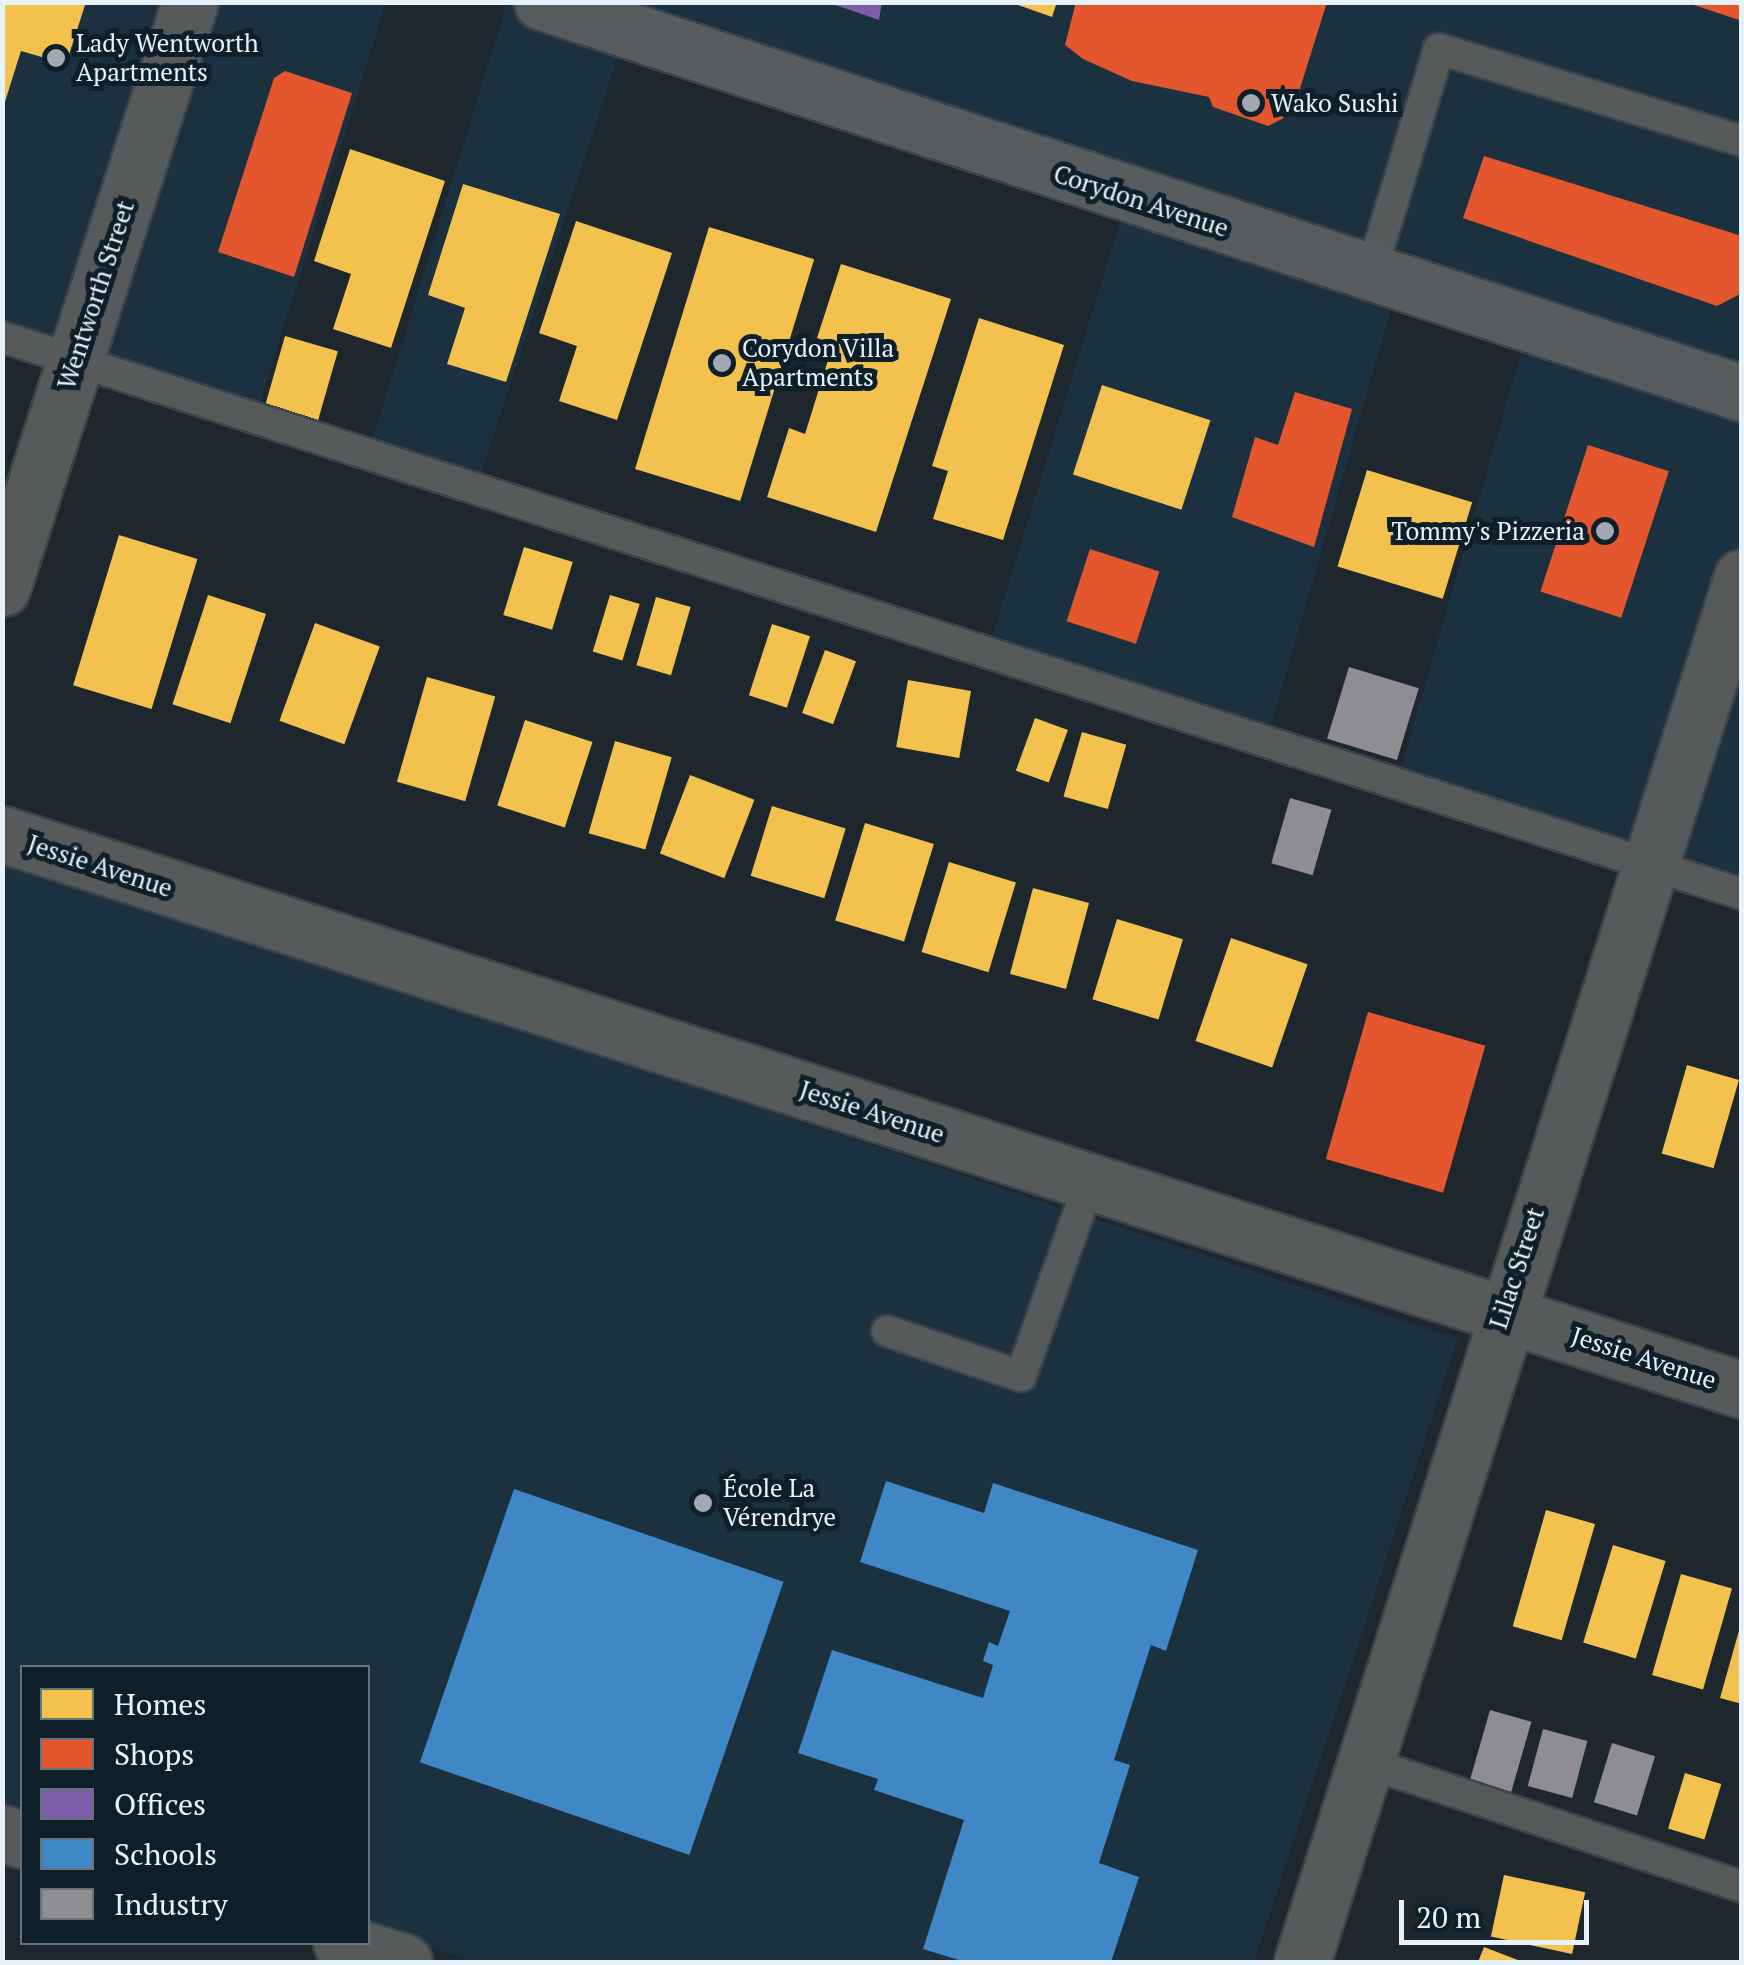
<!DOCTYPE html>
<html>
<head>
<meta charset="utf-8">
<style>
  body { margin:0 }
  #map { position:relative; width:1744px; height:1965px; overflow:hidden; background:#1f272e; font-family:"PT Serif",serif }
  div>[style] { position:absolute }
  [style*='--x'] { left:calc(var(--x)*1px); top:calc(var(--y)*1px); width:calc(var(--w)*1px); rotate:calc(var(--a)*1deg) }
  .built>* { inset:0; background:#1c313f }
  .homes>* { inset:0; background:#f2c14e; transform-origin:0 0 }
  .shops>* { inset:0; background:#e4572e; transform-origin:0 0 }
  .offices>* { inset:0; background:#7b5ea7 }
  .schools>* { inset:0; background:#3f88c5; transform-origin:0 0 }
  .industry>* { inset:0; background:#8d8d92; transform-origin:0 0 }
  .roads { filter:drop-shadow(2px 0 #3d4349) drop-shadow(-2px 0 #3d4349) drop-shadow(0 2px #3d4349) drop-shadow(0 -2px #3d4349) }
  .service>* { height:30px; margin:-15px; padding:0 15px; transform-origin:15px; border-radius:15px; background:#565a5b }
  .minor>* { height:55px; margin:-27.5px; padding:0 27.5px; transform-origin:27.5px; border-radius:27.5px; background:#565a5b }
  .tertiary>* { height:55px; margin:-27.5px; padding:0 27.5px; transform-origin:27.5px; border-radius:27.5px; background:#565a5b }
  .secondary>* { height:55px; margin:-27.5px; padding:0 27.5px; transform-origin:27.5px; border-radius:27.5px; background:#575c5e }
  .dots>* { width:28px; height:28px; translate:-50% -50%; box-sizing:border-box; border:5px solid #0f1f2a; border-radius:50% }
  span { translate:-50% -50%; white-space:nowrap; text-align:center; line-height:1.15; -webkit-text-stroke:10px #0f1f2a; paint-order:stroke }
  .poi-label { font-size:25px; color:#e7f1f9 }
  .left { translate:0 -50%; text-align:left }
  .right { translate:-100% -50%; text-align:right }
  .street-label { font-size:25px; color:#e7f1f9 }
  .frame { position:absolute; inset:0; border:5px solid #e7f1f9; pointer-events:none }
  .legend { position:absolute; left:20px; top:1665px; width:350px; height:280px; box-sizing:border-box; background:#0f1f2a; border:2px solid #65737d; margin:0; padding:12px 18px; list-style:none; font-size:30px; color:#e7f1f9 }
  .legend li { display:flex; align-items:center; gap:20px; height:50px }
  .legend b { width:50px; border:2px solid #65737d }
  .scale { position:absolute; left:1399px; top:1900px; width:190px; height:45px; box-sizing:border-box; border:5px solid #e7f1f9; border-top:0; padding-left:12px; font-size:30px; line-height:35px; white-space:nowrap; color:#e7f1f9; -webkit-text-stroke:8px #0f1f2a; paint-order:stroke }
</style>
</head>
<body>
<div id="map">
  <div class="built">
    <i style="clip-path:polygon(2px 3px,386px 3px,255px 418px,3px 337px)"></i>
    <i style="clip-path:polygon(507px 3px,1741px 3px,1741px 894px,1396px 785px,1529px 326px,1398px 285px,1266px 743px,987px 654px,1128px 196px,626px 31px,476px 489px,368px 454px)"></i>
    <i style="clip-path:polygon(3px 858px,1458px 1339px,1254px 1962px,475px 1962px,368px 1927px,368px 1668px,22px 1668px,22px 1813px,3px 1807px)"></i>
  </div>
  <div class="homes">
    <i style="clip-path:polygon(2px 2px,86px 2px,66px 64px,21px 51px,3px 108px)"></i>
    <i style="clip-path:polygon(1010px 2px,1057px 2px,1052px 17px)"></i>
    <i style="clip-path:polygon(350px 149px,445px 181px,391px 348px,333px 329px,351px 274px,314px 261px)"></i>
    <i style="clip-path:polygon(463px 184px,560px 214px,506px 382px,447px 364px,465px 308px,428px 295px)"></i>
    <i style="clip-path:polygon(576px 221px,672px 253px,617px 420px,559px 401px,577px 346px,539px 333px)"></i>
    <i style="left:709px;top:227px;width:110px;height:253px;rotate:17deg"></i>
    <i style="clip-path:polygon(841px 264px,951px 299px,876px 532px,767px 497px,789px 428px,805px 434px,833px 344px,817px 338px)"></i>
    <i style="clip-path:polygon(979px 318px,1064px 345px,1003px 540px,933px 519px,948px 471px,932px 466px)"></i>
    <i style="left:285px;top:336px;width:55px;height:74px;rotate:16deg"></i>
    <i style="left:1102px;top:385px;width:114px;height:94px;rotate:18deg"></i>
    <i style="left:1367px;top:470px;width:110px;height:101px;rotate:17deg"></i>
    <i style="left:119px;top:535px;width:82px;height:157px;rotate:17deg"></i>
    <i style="left:524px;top:547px;width:51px;height:71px;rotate:17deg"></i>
    <i style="left:208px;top:595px;width:61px;height:115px;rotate:18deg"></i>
    <i style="left:610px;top:595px;width:31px;height:59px;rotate:17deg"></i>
    <i style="left:656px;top:597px;width:36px;height:71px;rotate:16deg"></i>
    <i style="left:315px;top:623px;width:69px;height:104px;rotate:20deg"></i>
    <i style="left:772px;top:624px;width:40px;height:75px;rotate:18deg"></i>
    <i style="left:825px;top:650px;width:33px;height:67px;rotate:20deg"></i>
    <i style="left:427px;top:677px;width:71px;height:109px;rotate:16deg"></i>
    <i style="left:908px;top:680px;width:64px;height:68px;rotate:10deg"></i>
    <i style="left:1035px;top:718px;width:35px;height:56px;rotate:20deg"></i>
    <i style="left:525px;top:720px;width:71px;height:90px;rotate:18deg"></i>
    <i style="left:1082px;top:732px;width:46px;height:67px;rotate:16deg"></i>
    <i style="left:615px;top:741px;width:59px;height:96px;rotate:16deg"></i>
    <i style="left:690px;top:775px;width:69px;height:84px;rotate:21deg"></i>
    <i style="left:772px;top:806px;width:77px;height:73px;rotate:17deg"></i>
    <i style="left:865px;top:823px;width:72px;height:102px;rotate:17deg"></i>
    <i style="left:949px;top:862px;width:70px;height:94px;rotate:17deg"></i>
    <i style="left:1033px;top:888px;width:58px;height:89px;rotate:15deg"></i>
    <i style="left:1117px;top:919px;width:69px;height:84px;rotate:17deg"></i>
    <i style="left:1231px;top:938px;width:81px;height:109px;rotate:19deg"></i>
    <i style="left:1687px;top:1065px;width:54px;height:92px;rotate:16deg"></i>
    <i style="left:1546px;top:1510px;width:51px;height:121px;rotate:16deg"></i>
    <i style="left:1613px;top:1545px;width:55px;height:102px;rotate:17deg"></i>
    <i style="left:1681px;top:1574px;width:53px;height:105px;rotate:16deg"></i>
    <i style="clip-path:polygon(1740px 1627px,1742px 1627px,1742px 1704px,1720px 1698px)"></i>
    <i style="left:1685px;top:1773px;width:38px;height:58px;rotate:17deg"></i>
    <i style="left:1504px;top:1875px;width:83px;height:63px;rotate:12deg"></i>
    <i style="clip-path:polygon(1484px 1947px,1523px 1962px,1478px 1962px)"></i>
  </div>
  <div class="shops">
    <i style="clip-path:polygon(1076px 2px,1327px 2px,1292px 114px,1268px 126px,1213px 107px,1209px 97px,1132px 81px,1083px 59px,1065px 45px)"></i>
    <i style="clip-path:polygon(1688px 2px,1742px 2px,1742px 21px,1688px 3px)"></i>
    <i style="clip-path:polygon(285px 71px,352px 93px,294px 277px,218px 252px,274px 78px)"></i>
    <i style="clip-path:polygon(1484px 156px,1742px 236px,1742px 293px,1717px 306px,1463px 218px)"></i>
    <i style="clip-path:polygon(1295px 392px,1352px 409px,1314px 547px,1232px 517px,1255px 437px,1278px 445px)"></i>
    <i style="left:1588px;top:445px;width:85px;height:154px;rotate:18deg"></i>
    <i style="left:1090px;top:549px;width:73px;height:76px;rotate:18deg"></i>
    <i style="left:1368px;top:1012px;width:122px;height:153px;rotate:16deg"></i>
  </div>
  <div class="offices">
    <i style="clip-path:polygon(827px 2px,882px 2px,879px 20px)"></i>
  </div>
  <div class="schools">
    <i style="clip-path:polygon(886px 1481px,984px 1513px,993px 1483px,1198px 1550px,1166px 1651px,1151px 1645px,1114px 1760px,1130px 1765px,1099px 1863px,1139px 1877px,1111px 1962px,965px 1962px,923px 1949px,964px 1820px,874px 1790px,878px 1779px,798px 1753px,832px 1650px,983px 1698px,993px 1665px,983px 1661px,989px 1642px,998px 1646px,1010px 1611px,860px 1562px)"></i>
    <i style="left:514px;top:1489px;width:285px;height:289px;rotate:19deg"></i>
  </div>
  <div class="industry">
    <i style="left:1349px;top:667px;width:73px;height:75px;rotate:17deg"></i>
    <i style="left:1290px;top:798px;width:43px;height:68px;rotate:16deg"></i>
    <i style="left:1490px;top:1710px;width:43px;height:73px;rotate:16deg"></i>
    <i style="left:1543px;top:1729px;width:46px;height:59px;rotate:15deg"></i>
    <i style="left:1612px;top:1743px;width:45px;height:62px;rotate:17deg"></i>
  </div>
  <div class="roads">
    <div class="service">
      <i style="--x:1370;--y:276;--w:237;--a:-73.1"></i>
      <i style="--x:1439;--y:49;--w:317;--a:16.9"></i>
      <i style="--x:2;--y:337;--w:1827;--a:17.75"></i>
      <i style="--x:887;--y:1331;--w:141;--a:18.6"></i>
      <i style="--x:1021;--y:1376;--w:207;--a:-70.5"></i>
      <i style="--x:1365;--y:1762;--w:397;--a:18.3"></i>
    </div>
    <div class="minor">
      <i style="--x:2;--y:588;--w:615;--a:-72.21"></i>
      <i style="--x:2;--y:834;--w:1827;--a:17.72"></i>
      <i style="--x:2;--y:1833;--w:21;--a:19"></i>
      <i style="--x:341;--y:1942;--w:66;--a:17.6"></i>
    </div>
    <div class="tertiary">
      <i style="--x:1302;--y:1962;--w:1453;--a:-72.38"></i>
    </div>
    <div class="secondary">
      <i style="--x:542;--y:2;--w:1262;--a:18.05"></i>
    </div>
  </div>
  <div class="dots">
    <i style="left:56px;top:58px;background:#a1aab2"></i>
    <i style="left:1251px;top:103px;background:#a1aab2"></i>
    <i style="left:722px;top:363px;background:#a1aab2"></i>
    <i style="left:1605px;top:531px;background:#a1aab2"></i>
    <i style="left:703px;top:1503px;background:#a1aab2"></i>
  </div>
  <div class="poi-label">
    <span class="left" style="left:76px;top:58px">Lady Wentworth<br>Apartments</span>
    <span class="left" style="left:1271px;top:103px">Wako Sushi</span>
    <span class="left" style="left:742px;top:363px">Corydon Villa<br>Apartments</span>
    <span class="right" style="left:1585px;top:531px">Tommy's Pizzeria</span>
    <span class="left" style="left:723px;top:1503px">École La<br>Vérendrye</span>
  </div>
  <div class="street-label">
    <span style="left:1141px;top:201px;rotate:18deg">Corydon Avenue</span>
    <span style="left:96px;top:295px;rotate:-72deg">Wentworth Street</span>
    <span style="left:100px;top:866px;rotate:18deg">Jessie Avenue</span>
    <span style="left:872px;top:1112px;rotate:18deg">Jessie Avenue</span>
    <span style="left:1517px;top:1268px;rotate:-72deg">Lilac Street</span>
    <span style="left:1644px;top:1358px;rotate:18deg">Jessie Avenue</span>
  </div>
  <div class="frame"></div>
  <ul class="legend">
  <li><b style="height:28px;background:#f2c14e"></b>Homes</li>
  <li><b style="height:28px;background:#e4572e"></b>Shops</li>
  <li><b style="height:28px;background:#7b5ea7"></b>Offices</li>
  <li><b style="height:28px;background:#3f88c5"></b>Schools</li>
  <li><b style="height:28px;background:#8d8d92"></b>Industry</li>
  </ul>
  <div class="scale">20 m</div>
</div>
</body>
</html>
